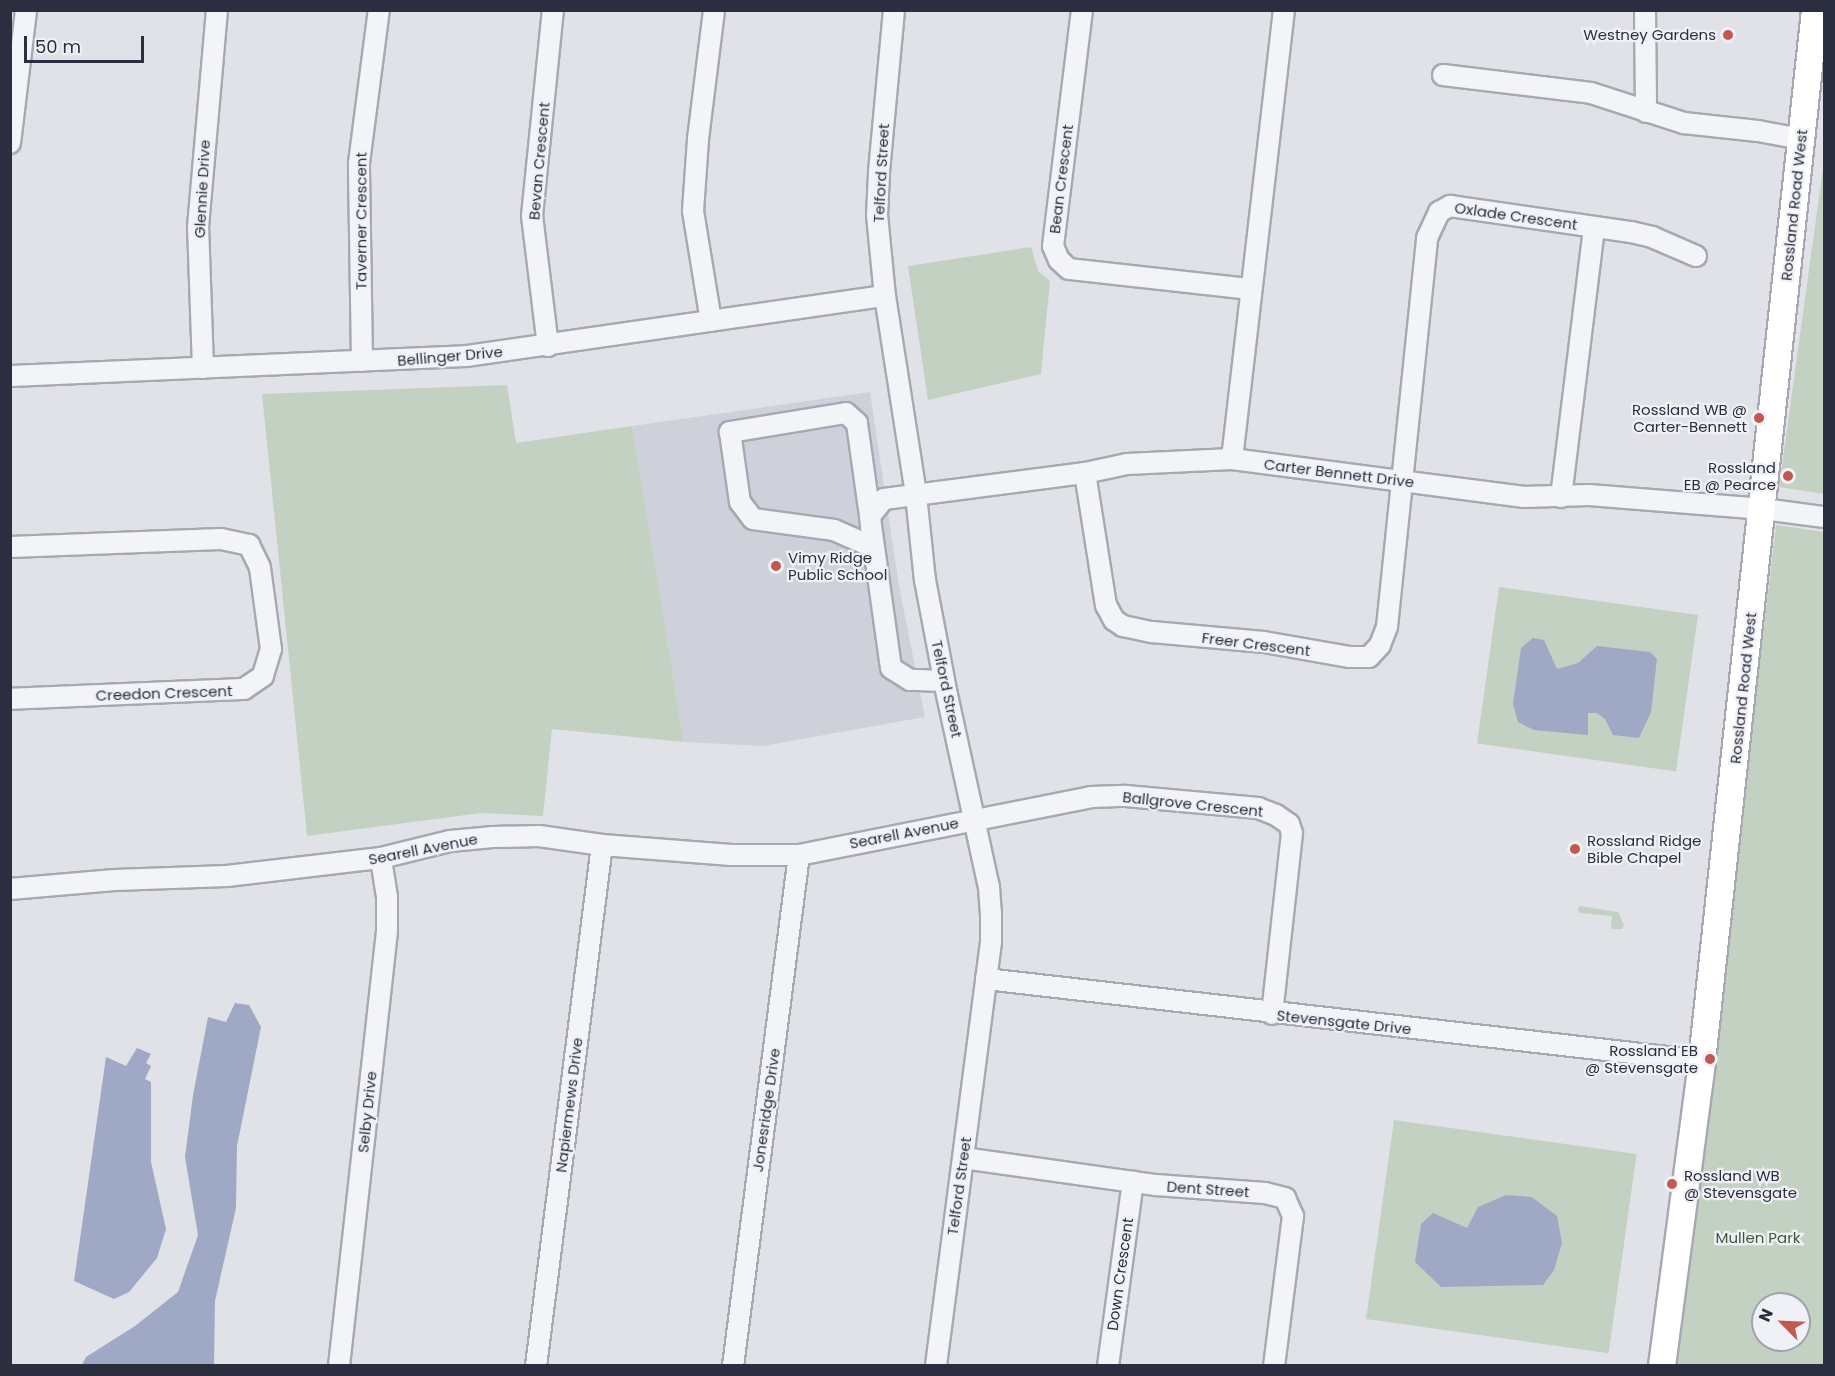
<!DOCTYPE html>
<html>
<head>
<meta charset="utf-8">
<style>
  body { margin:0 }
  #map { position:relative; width:1835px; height:1376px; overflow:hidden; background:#e1e2e8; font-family:Poppins,sans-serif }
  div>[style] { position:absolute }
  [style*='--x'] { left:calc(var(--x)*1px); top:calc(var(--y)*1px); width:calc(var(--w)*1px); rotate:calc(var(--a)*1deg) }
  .built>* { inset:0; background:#cfd1da }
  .green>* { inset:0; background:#c3d1c3; transform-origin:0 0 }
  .water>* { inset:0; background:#9fa9c5 }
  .roads { filter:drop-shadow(2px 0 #a7a8b2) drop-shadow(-2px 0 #a7a8b2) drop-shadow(0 2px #a7a8b2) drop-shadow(0 -2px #a7a8b2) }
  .minor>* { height:20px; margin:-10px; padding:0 10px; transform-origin:10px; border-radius:10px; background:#f3f4f7 }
  .major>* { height:26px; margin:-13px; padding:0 13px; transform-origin:13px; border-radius:13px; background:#fff }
  .dots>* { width:16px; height:16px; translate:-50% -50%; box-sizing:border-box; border:3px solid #f0f1f6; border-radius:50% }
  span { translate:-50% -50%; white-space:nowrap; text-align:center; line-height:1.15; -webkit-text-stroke:4.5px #f0f1f6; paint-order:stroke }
  .poi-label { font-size:15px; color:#2b2e3e }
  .right { translate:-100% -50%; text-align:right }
  .left { translate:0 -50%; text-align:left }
  .street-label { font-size:15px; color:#2b2e3e }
  .park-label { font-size:15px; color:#39593a }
  .frame { position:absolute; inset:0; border:12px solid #2b2e3e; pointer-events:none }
  .north { position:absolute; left:1751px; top:1292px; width:60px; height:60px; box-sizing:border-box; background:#f0f1f6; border:2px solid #a1a3ac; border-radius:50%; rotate:294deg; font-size:16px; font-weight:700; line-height:24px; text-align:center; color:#2b2e3e }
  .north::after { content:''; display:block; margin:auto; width:21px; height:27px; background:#c25951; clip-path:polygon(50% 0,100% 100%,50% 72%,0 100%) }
  .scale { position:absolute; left:24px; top:36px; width:120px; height:27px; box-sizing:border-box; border:3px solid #2b2e3e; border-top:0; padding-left:8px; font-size:18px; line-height:21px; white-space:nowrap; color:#2b2e3e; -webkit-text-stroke:4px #f0f1f6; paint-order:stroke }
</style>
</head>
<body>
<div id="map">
  <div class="built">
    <i style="clip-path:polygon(870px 392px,899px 586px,925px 717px,763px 746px,684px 742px,632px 426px)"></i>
  </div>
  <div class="green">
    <i style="clip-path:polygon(1824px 161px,1824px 494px,1779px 487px)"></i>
    <i style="clip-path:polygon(1031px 247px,1038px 271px,1050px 281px,1041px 374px,928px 400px,908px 266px)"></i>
    <i style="clip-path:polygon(507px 385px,516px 443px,632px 426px,684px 742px,552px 729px,543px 816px,481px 813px,307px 836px,262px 394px)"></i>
    <i style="clip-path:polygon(evenodd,1776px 525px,1824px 532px,1824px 1365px,1677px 1366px,1776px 525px,1763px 1304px,1799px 1304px,1799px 1340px,1763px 1340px,1763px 1304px)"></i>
    <i style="left:1499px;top:587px;width:201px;height:158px;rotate:8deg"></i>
    <i style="clip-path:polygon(1580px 906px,1618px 912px,1624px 925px,1622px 929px,1611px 929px,1612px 916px,1580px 913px,1577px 909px)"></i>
    <i style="left:1394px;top:1120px;width:245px;height:201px;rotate:8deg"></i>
  </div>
  <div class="water">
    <i style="clip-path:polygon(1533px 638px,1544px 640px,1557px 669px,1578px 663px,1597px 646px,1650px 652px,1657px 659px,1651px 712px,1639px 738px,1613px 735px,1605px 719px,1597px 713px,1588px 713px,1588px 735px,1534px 730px,1518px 722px,1513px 704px,1521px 648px)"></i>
    <i style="clip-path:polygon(235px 1003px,249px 1005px,261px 1027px,237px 1146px,236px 1208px,215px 1301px,214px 1365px,82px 1365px,86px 1357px,135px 1326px,178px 1292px,198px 1235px,185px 1157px,193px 1095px,208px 1017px,226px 1022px)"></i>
    <i style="clip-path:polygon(137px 1048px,151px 1054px,146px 1063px,151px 1066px,145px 1079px,151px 1082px,151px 1162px,166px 1229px,157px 1258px,129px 1292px,114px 1299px,74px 1281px,106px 1057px,126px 1066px)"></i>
    <i style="clip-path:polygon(1506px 1195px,1532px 1197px,1557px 1216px,1562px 1243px,1554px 1270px,1543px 1285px,1441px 1287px,1415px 1262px,1421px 1224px,1433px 1213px,1467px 1228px,1478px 1207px)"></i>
  </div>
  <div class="roads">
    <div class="minor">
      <i style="--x:894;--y:10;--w:164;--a:95.3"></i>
      <i style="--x:879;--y:173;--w:42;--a:92.7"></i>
      <i style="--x:877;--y:215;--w:81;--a:84.4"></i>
      <i style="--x:885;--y:296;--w:201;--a:81.1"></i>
      <i style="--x:916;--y:495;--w:85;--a:84"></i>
      <i style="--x:925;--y:580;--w:117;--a:79.2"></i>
      <i style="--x:947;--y:695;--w:197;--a:77.7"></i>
      <i style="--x:989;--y:887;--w:26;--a:86"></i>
      <i style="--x:991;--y:913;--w:29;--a:90"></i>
      <i style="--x:991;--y:942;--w:428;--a:97.4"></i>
      <i style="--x:1082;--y:10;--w:238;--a:97"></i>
      <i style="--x:1053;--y:246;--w:15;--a:67"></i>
      <i style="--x:1059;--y:260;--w:13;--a:42"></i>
      <i style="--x:1069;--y:269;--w:182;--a:6.3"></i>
      <i style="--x:1645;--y:10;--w:102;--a:89.4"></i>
      <i style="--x:1443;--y:75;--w:149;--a:6.9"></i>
      <i style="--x:1591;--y:93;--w:98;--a:17.9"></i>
      <i style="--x:1684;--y:123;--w:74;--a:6.2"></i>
      <i style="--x:1758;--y:131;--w:44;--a:10.5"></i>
      <i style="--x:10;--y:143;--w:134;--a:-83.1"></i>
      <i style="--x:711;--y:321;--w:111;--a:-99.3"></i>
      <i style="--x:693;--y:211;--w:72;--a:-86"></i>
      <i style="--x:698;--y:139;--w:130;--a:-82.9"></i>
      <i style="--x:548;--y:346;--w:131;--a:-97"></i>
      <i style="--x:532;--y:216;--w:207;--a:-84.2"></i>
      <i style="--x:362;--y:361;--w:198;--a:-90.9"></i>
      <i style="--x:359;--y:163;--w:154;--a:-82.6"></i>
      <i style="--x:203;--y:368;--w:141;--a:-92"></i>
      <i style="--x:198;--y:227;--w:218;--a:-85"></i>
      <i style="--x:10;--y:376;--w:457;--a:-2.5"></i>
      <i style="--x:467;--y:356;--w:422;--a:-8.2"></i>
      <i style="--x:1232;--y:459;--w:452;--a:-83.4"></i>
      <i style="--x:1085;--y:473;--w:134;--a:81"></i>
      <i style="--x:1106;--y:605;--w:17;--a:62"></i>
      <i style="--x:1114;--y:620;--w:11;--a:34"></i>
      <i style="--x:1123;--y:626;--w:30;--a:12"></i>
      <i style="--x:1152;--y:632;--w:112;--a:5.1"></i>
      <i style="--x:1264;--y:642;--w:86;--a:10"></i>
      <i style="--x:1349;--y:657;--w:20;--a:0"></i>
      <i style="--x:1369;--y:657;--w:16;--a:-47"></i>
      <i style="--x:1380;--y:645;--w:19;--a:-69"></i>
      <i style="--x:1387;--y:627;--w:391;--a:-84.1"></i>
      <i style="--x:1427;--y:238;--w:29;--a:-65"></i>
      <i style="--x:1439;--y:212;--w:13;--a:-29"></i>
      <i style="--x:1450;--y:206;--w:183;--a:8.2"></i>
      <i style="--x:1631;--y:232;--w:22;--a:13"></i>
      <i style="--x:1652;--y:237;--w:48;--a:23.4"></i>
      <i style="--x:1561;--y:497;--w:272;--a:-83"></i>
      <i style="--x:870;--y:516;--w:94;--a:-98"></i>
      <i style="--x:857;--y:423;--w:15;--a:-138"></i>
      <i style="--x:846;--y:413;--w:118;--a:170.7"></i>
      <i style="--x:730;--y:432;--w:71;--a:81.9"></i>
      <i style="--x:740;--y:502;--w:21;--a:53"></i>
      <i style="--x:753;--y:519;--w:82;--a:7.7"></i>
      <i style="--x:834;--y:530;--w:43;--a:23.6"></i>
      <i style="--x:10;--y:547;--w:211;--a:-2.2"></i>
      <i style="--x:221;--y:539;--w:29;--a:12"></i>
      <i style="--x:249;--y:545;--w:25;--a:64"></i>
      <i style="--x:260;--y:568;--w:82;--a:82.3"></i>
      <i style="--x:271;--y:649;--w:28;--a:107"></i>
      <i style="--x:263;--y:676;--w:23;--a:146"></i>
      <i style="--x:244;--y:689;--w:234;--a:177.6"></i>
      <i style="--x:944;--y:681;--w:34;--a:-178"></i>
      <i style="--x:910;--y:680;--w:22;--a:-148"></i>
      <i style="--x:891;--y:668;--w:143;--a:-98"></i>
      <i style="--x:871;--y:526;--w:10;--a:-96"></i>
      <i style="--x:870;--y:516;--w:22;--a:-51"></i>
      <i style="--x:884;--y:499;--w:203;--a:-7.4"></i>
      <i style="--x:1085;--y:473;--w:43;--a:-12.1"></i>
      <i style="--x:1127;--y:464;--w:105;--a:-2.7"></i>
      <i style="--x:1232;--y:459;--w:293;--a:7.4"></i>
      <i style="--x:1523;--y:497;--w:66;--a:-1.7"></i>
      <i style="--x:1589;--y:495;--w:175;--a:4.6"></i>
      <i style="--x:1763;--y:509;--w:62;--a:7.5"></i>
      <i style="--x:10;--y:889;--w:105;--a:-4.9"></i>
      <i style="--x:115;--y:880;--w:112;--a:-2"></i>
      <i style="--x:227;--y:876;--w:155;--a:-6.7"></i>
      <i style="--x:381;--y:858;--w:71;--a:-13.8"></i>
      <i style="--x:450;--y:841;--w:43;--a:-5.3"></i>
      <i style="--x:493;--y:837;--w:46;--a:-1.2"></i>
      <i style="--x:539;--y:836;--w:64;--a:8.1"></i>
      <i style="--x:602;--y:845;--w:130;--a:4.4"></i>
      <i style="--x:732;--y:855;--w:67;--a:0"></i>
      <i style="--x:799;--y:855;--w:298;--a:-11.2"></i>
      <i style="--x:1091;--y:797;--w:35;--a:-2"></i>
      <i style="--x:1126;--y:796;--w:133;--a:5.2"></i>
      <i style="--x:1258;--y:808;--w:19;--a:21"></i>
      <i style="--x:1276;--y:815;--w:16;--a:35"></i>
      <i style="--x:1289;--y:824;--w:9;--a:72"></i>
      <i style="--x:1292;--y:833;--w:182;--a:96.3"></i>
      <i style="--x:986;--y:979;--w:721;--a:6.53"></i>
      <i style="--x:963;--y:1158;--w:195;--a:8"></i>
      <i style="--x:1156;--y:1185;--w:109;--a:4.2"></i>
      <i style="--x:1265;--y:1193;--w:21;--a:14"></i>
      <i style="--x:1285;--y:1198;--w:20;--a:66"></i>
      <i style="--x:1293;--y:1216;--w:151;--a:97.2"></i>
      <i style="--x:339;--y:1366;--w:438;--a:-83.7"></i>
      <i style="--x:387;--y:931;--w:34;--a:-90"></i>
      <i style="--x:387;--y:897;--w:39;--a:-99"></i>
      <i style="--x:536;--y:1366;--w:525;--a:-82.78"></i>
      <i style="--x:733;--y:1366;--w:515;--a:-82.64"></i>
      <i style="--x:1108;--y:1366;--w:186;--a:-82.3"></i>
    </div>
    <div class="major">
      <i style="--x:1662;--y:1366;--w:308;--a:-82.5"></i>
      <i style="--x:1702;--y:1061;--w:1057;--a:-83.86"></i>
    </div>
  </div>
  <div class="dots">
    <i style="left:1728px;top:35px;background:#c25951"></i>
    <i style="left:1759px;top:418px;background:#c25951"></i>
    <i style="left:1788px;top:476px;background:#c25951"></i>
    <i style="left:776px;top:566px;background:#c25951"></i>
    <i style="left:1575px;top:849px;background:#c25951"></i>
    <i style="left:1710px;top:1059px;background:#c25951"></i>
    <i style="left:1672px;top:1184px;background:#c25951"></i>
  </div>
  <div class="poi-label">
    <span class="right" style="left:1716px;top:35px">Westney Gardens</span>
    <span class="right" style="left:1747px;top:418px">Rossland WB @<br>Carter-Bennett</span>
    <span class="right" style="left:1776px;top:476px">Rossland<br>EB @ Pearce</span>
    <span class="left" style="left:788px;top:566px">Vimy Ridge<br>Public School</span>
    <span class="left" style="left:1587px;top:849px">Rossland Ridge<br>Bible Chapel</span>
    <span class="right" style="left:1698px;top:1059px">Rossland EB<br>@ Stevensgate</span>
    <span class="left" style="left:1684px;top:1184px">Rossland WB<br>@ Stevensgate</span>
  </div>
  <div class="street-label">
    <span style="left:539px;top:161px;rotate:-85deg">Bevan Crescent</span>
    <span style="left:881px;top:173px;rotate:-87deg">Telford Street</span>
    <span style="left:1061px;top:179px;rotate:-83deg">Bean Crescent</span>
    <span style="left:202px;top:189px;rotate:-87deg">Glennie Drive</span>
    <span style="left:1794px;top:205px;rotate:-84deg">Rossland Road West</span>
    <span style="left:1516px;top:216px;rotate:8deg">Oxlade Crescent</span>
    <span style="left:361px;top:221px;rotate:-90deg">Taverner Crescent</span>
    <span style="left:450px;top:356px;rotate:-5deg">Bellinger Drive</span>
    <span style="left:1339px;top:473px;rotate:7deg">Carter Bennett Drive</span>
    <span style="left:1256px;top:644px;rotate:7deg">Freer Crescent</span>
    <span style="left:1743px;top:688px;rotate:-84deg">Rossland Road West</span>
    <span style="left:947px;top:689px;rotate:78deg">Telford Street</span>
    <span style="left:164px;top:693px;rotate:-2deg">Creedon Crescent</span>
    <span style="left:1193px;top:804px;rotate:6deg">Ballgrove Crescent</span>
    <span style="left:904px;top:833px;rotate:-11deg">Searell Avenue</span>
    <span style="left:423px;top:849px;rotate:-11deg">Searell Avenue</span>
    <span style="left:1344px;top:1022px;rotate:6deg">Stevensgate Drive</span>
    <span style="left:569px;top:1105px;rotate:-83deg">Napiermews Drive</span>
    <span style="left:766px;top:1110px;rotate:-82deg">Jonesridge Drive</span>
    <span style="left:367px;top:1112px;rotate:-84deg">Selby Drive</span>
    <span style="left:959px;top:1186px;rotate:-82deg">Telford Street</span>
    <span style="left:1208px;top:1189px;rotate:4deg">Dent Street</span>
    <span style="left:1120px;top:1274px;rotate:-82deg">Down Crescent</span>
  </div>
  <div class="park-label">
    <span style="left:1758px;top:1238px">Mullen Park</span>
  </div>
  <div class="frame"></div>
  <div class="north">N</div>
  <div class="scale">50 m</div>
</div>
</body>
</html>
